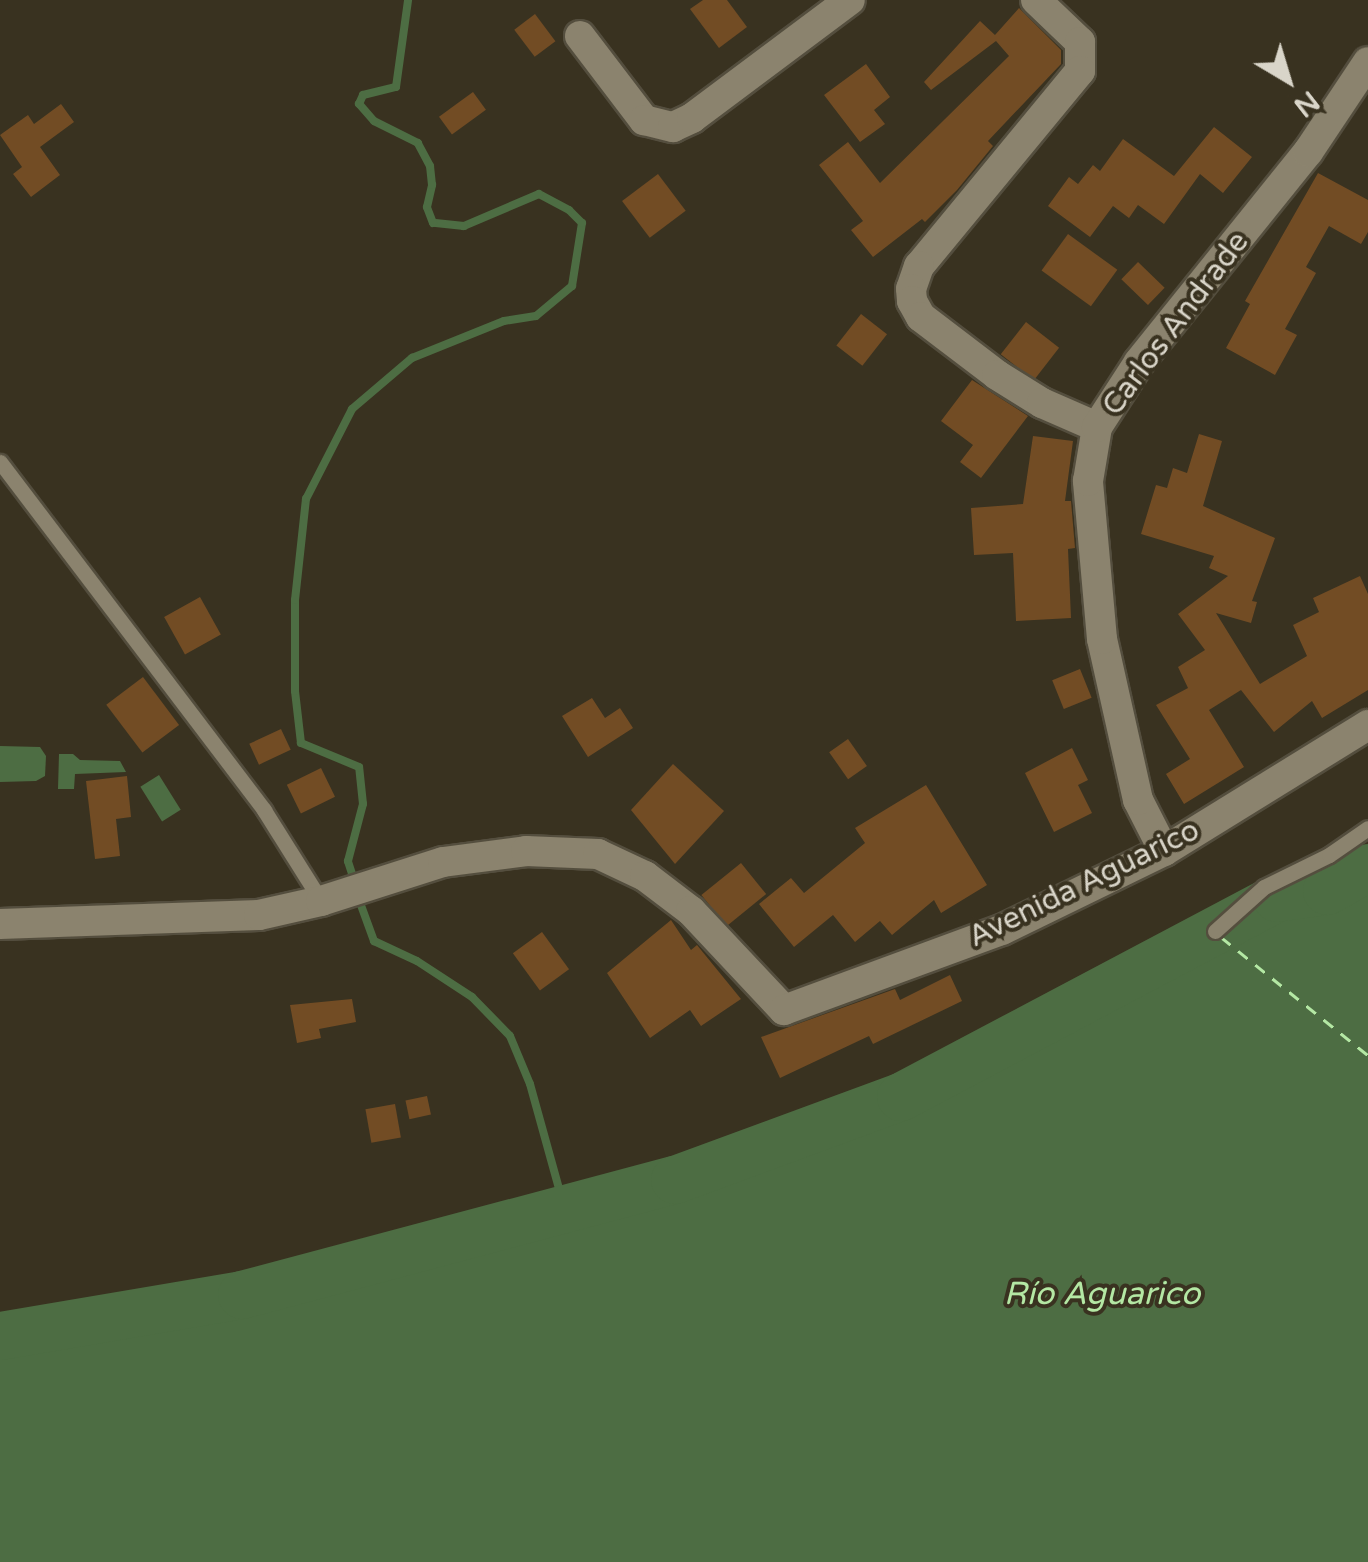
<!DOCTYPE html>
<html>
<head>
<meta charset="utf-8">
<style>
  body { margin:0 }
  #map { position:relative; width:1368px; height:1562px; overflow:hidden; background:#393220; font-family:"Varela Round",sans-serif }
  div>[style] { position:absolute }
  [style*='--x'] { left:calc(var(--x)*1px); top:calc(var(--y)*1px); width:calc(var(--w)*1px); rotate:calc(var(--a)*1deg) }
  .water>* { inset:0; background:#4d6d43; transform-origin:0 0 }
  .stream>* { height:8px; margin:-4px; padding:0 4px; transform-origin:4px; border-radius:4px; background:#4d6d43 }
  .river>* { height:48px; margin:-24px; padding:0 24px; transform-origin:24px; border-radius:24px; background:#4d6d43 }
  .ferry>* { height:2.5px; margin-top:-1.25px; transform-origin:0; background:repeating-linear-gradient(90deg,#b4e8a4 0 12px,transparent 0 22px) }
  .building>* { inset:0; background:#724c24; transform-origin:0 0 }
  .roads { filter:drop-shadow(2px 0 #544e3e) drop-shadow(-2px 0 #544e3e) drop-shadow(0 2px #544e3e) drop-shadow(0 -2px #544e3e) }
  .lane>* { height:15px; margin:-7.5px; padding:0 7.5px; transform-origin:7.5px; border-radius:7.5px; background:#8b836e }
  .street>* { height:30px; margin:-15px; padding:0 15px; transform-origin:15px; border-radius:15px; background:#8b836e }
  span { translate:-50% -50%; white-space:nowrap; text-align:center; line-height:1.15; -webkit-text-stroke:8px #393220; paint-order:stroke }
  .street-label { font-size:30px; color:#d9d5c9 }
  .water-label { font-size:32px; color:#b4e8a4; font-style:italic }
  .north { position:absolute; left:1238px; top:30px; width:100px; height:100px; -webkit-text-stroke:8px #393220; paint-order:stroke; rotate:142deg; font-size:28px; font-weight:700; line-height:40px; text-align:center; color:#d9d5c9 }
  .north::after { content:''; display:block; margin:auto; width:35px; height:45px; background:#d9d5c9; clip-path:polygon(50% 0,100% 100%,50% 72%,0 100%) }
</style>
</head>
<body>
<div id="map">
  <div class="water">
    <i style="clip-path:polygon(0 746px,40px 747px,46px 756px,45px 776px,36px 781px,0 782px)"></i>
    <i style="clip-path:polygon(59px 754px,73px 754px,80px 760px,120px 761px,126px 772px,75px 774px,74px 789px,58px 789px)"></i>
    <i style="left:159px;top:775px;width:41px;height:22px;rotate:58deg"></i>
    <i style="clip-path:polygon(1368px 868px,1368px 1562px,0 1562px,0 1336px,242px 1295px,675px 1180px,901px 1097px,1277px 898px,1327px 891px)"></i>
  </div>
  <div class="stream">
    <i style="--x:355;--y:883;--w:23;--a:-108"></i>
    <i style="--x:348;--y:861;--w:59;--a:-75.3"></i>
    <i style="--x:363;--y:804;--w:37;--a:-96"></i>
    <i style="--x:359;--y:767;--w:63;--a:-157.5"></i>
    <i style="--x:301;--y:743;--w:52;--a:-96.6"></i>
    <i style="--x:295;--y:691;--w:91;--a:-90"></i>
    <i style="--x:295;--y:600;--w:102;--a:-83.8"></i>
    <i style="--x:306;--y:499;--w:101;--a:-62.9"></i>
    <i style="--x:352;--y:409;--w:79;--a:-40.4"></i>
    <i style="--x:412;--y:358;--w:99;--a:-21.9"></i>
    <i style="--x:504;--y:321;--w:32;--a:-9"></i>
    <i style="--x:536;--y:316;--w:47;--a:-39.8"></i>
    <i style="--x:572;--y:286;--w:64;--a:-81"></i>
    <i style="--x:582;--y:223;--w:18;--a:-135"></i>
    <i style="--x:569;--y:210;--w:34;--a:-152"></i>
    <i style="--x:539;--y:194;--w:82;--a:156.9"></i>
    <i style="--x:464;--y:226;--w:31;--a:-174"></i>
    <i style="--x:433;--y:223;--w:17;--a:-111"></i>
    <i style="--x:427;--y:207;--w:23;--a:-77"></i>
    <i style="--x:432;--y:185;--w:19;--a:-96"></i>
    <i style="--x:430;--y:166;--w:26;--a:-118"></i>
    <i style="--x:418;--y:143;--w:49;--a:-153.4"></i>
    <i style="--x:374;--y:121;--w:23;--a:-131"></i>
    <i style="--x:359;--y:104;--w:10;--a:-66"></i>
    <i style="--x:363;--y:95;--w:34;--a:-14"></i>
    <i style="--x:396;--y:87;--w:88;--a:-82.1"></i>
    <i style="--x:358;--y:897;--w:47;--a:70"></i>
    <i style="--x:374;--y:941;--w:47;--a:24.9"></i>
    <i style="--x:417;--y:961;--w:66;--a:33.2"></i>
    <i style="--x:472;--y:997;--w:54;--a:45.7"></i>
    <i style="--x:510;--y:1036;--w:52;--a:67.4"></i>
    <i style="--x:530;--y:1084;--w:135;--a:74.5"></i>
  </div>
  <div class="river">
    <i style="--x:0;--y:1336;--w:245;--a:-9.6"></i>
    <i style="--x:242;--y:1295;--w:448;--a:-14.9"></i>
    <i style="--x:675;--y:1180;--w:241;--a:-20.2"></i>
    <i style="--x:901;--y:1097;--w:425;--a:-27.9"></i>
    <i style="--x:1277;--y:898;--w:50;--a:-8"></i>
    <i style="--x:1327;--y:891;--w:47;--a:-29.3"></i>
  </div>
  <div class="ferry">
    <i style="--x:1221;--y:937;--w:189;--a:38.8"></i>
  </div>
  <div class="building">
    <i style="clip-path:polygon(703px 0,727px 0,747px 27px,719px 48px,690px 9px)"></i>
    <i style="clip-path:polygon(1019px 8px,1061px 50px,1061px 64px,988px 141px,993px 146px,957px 190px,925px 222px,922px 219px,873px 257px,851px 230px,863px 221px,819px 165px,848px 142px,880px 183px,1009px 56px,996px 41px,931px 90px,924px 82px,980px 21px,995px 35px)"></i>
    <i style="left:535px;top:14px;width:34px;height:26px;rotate:53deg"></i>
    <i style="clip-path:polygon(866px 64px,890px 97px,874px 110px,885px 124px,860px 142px,824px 95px)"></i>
    <i style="left:473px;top:92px;width:22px;height:42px;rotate:54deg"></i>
    <i style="clip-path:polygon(61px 104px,74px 122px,40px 147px,60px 175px,31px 197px,13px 174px,22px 167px,0 135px,28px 115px,34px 124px)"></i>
    <i style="clip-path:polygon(1214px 127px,1252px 157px,1223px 193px,1200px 174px,1164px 224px,1138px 205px,1129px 218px,1113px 206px,1090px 237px,1048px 206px,1069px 177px,1078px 184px,1093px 165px,1100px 171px,1123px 139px,1174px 176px)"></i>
    <i style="clip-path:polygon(1318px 173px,1368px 200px,1368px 232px,1361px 244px,1329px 226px,1306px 267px,1316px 273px,1285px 329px,1297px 335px,1275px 375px,1226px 348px,1250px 304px,1245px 301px)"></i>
    <i style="left:658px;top:174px;width:46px;height:45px;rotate:53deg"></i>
    <i style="left:1068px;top:234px;width:61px;height:45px;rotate:36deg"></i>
    <i style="left:1138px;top:262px;width:37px;height:24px;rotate:44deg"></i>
    <i style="left:861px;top:314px;width:33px;height:40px;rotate:38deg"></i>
    <i style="left:1026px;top:322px;width:42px;height:41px;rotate:38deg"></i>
    <i style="clip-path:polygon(972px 380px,1028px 416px,981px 478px,960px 462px,973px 445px,941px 421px)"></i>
    <i style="clip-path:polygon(1199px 434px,1222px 441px,1203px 506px,1275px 538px,1252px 601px,1257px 602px,1251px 623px,1216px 613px,1260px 684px,1307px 656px,1293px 625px,1319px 612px,1313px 598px,1360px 576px,1368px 594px,1368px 690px,1322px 718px,1312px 701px,1274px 732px,1241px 690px,1209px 710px,1244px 767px,1184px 804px,1166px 774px,1190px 759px,1156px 705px,1188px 688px,1178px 667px,1205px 650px,1178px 614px,1228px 576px,1209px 568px,1214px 556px,1141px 534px,1156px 485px,1167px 488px,1173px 468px,1187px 473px)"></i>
    <i style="clip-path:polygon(1033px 436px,1073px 441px,1065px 501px,1071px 501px,1075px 548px,1068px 549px,1071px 618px,1016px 621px,1013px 553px,974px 555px,971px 508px,1023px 504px)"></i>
    <i style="left:200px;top:597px;width:43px;height:41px;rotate:61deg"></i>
    <i style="left:1080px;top:669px;width:31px;height:30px;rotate:68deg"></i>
    <i style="left:143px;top:677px;width:60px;height:46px;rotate:53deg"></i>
    <i style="clip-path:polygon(592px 698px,605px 718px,620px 708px,633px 728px,588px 757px,562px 716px)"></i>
    <i style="left:281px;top:729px;width:23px;height:35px;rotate:65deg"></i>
    <i style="left:848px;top:739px;width:33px;height:23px;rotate:55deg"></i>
    <i style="clip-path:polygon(1072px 748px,1088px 780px,1078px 785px,1092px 813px,1054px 832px,1025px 773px)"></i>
    <i style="clip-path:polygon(673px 764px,724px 811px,675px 864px,631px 810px)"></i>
    <i style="left:321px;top:768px;width:32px;height:38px;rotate:64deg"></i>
    <i style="clip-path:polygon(127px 776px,131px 817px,116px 819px,120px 856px,95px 859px,86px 781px)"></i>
    <i style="clip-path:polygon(926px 785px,987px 885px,941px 913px,934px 900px,892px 935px,880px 921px,855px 942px,833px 915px,794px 947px,759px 904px,791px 878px,804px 893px,865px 843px,855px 828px)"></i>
    <i style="left:741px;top:863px;width:40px;height:51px;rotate:51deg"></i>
    <i style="clip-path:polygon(671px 920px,691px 950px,697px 945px,741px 999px,701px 1026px,690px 1010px,650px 1038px,607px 973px)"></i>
    <i style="left:542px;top:932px;width:46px;height:36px;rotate:54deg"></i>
    <i style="clip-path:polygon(950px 975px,962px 1001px,873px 1044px,869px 1036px,780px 1078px,761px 1037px,895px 989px,900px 1000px)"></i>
    <i style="clip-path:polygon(352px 999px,356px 1022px,319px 1029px,321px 1038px,297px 1043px,290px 1005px)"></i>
    <i style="left:427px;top:1096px;width:19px;height:22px;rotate:78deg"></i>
    <i style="left:395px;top:1104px;width:34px;height:30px;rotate:80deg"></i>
  </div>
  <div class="roads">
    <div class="lane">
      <i style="--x:0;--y:462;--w:437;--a:52.8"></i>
      <i style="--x:264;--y:810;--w:107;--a:57.9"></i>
      <i style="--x:1215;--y:931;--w:66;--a:-41.9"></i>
      <i style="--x:1264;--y:887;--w:72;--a:-26.2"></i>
      <i style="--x:1329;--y:855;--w:47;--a:-34.7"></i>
    </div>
    <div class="street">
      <i style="--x:1036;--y:0;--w:61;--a:43.7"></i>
      <i style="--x:1080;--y:42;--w:29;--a:90"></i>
      <i style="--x:1080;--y:71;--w:253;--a:129.5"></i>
      <i style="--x:919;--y:266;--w:24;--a:109"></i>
      <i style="--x:911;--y:289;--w:12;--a:85"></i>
      <i style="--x:912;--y:301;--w:18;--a:61"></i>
      <i style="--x:921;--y:317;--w:96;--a:37.3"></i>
      <i style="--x:997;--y:375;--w:53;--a:31.9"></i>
      <i style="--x:1042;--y:403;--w:60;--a:23.6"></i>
      <i style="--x:580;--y:36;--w:106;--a:52.7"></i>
      <i style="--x:644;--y:120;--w:30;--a:14"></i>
      <i style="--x:673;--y:127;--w:21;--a:-25"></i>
      <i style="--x:692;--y:118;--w:197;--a:-36.8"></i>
      <i style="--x:1164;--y:851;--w:57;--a:-117"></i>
      <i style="--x:1138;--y:800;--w:165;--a:-102.6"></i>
      <i style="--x:1102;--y:639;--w:159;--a:-95.1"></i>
      <i style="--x:1088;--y:481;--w:55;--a:-80.5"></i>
      <i style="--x:1097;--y:427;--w:77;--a:-57.1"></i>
      <i style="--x:1139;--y:362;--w:270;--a:-51.2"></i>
      <i style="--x:1308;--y:152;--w:108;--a:-56.3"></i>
      <i style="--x:0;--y:924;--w:259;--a:-2"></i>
      <i style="--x:259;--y:915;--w:64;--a:-12.7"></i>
      <i style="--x:321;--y:901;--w:128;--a:-17.7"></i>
      <i style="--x:443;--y:862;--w:84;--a:-7.5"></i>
      <i style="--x:526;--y:851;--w:72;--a:2.4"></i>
      <i style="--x:598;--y:854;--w:52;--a:25.1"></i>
      <i style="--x:645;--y:876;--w:58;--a:37.3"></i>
      <i style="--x:691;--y:911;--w:136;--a:46.8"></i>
      <i style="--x:784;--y:1010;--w:232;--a:-20.2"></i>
      <i style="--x:1002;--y:930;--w:180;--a:-26"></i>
      <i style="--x:1164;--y:851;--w:240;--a:-31.7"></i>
    </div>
  </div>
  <div class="street-label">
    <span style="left:1176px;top:324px;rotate:-53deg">Carlos Andrade</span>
    <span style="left:1084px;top:884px;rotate:-26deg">Avenida Aguarico</span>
  </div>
  <div class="water-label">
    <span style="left:1102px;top:1294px">Río Aguarico</span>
  </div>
  <div class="north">N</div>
</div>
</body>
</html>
